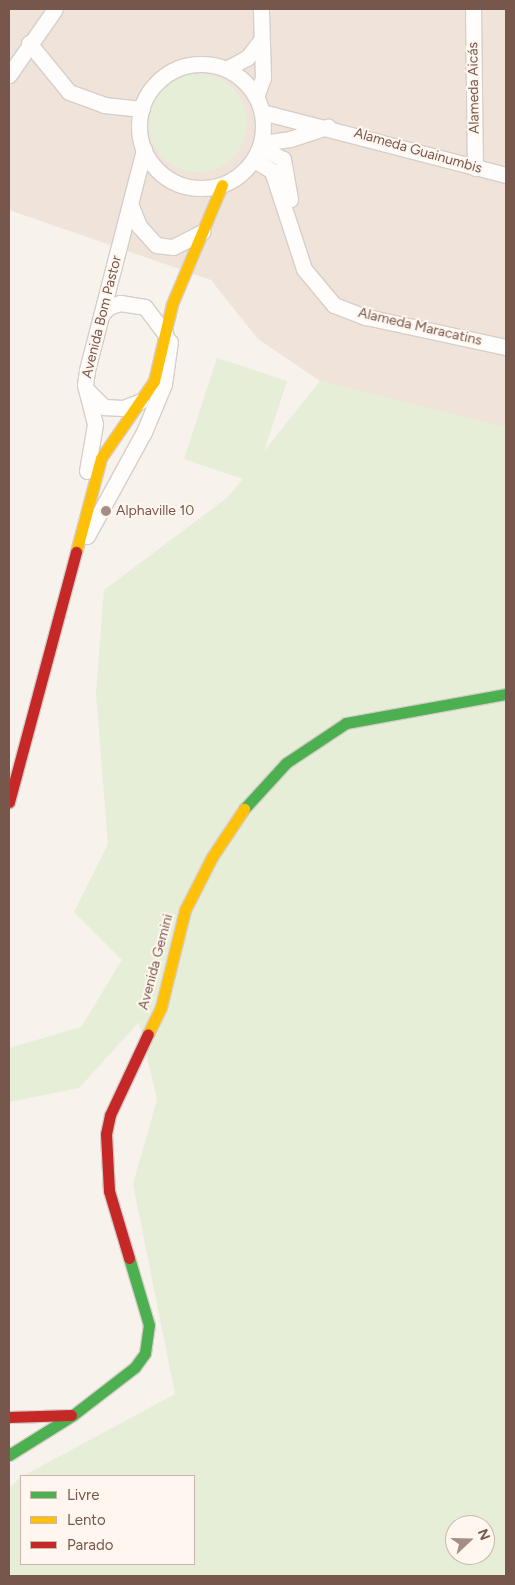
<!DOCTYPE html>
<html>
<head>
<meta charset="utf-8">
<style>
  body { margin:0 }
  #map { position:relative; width:515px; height:1585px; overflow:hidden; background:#f7f2ec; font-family:Figtree,sans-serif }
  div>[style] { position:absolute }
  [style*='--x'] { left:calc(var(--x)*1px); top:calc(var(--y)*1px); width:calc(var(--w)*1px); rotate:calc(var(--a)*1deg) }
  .residential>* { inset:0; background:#f0e4da }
  .green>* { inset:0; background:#e6eed7 }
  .round { border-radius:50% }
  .roads { filter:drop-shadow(1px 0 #d6cec9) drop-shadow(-1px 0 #d6cec9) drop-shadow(0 1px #d6cec9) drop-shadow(0 -1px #d6cec9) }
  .street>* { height:15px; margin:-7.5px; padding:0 7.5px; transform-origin:7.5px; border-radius:7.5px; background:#fefdfc }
  .street>.ring { margin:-7.5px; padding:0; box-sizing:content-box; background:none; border:15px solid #fefdfc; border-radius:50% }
  .fast>* { height:11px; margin:-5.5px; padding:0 5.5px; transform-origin:5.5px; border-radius:5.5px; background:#4caf50 }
  .slow>* { height:11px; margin:-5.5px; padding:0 5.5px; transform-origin:5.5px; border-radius:5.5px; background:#ffc107 }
  .jam>* { height:11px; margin:-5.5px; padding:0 5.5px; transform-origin:5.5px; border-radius:5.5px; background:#c62828 }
  .dots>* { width:14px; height:14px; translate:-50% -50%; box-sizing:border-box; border:2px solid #fff7ef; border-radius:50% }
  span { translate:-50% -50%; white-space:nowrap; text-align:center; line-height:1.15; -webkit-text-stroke:4px #fff7ef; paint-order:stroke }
  .street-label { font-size:14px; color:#77574c }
  .poi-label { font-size:14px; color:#77574c }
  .left { translate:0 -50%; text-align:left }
  .frame { position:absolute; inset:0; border:10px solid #77574c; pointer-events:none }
  .legend { position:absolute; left:20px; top:1475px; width:175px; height:90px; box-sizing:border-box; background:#fff7ef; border:1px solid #c9b7ae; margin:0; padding:6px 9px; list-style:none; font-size:15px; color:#77574c }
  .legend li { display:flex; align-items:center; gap:10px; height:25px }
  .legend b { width:25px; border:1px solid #c9b7ae }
  .north { position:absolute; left:445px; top:1515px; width:50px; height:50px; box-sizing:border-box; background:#fff7ef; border:1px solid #c9b7ae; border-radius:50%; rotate:69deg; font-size:14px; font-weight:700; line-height:20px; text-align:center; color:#77574c }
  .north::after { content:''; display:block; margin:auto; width:18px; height:22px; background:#a48d84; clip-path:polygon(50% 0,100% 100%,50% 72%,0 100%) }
</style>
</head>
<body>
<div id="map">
  <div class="residential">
    <i style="clip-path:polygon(9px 9px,506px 9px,506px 429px,320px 381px,258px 339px,211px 280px,9px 210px)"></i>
  </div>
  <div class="green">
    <i class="round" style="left:149px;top:74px;width:98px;height:98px"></i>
    <i style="clip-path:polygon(evenodd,217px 358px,287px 381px,264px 451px,320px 381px,506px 427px,506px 1576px,9px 1576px,9px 1488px,21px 1477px,21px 1564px,194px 1564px,194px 1476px,23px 1476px,175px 1394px,133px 1184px,157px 1100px,139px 1022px,79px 1088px,9px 1102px,9px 1048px,81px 1027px,122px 960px,74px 912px,108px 844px,96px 693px,104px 590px,228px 497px,243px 479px,184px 459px,217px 358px,455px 1525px,485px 1525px,485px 1555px,455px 1555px,455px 1525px)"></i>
  </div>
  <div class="roads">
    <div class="street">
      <i style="--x:473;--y:9;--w:159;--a:89.3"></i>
      <i style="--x:29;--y:43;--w:63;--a:50.8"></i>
      <i style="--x:69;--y:92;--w:37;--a:20"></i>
      <i style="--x:104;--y:105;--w:38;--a:6"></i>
      <i class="ring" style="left:139px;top:64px;width:109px;height:109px"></i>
      <i style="--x:226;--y:69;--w:24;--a:-28"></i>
      <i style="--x:247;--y:58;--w:23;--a:-52"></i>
      <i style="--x:9;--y:75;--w:80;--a:-55.1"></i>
      <i style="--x:256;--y:97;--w:20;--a:-70"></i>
      <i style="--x:263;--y:78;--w:69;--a:-91.7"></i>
      <i style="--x:262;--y:112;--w:252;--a:14.5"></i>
      <i style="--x:262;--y:143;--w:28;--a:-8"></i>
      <i style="--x:290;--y:139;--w:40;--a:-18"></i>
      <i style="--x:260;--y:147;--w:26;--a:28"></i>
      <i style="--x:283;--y:159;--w:41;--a:80.1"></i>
      <i style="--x:254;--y:160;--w:21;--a:31"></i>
      <i style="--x:272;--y:171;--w:103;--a:71.9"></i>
      <i style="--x:304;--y:269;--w:47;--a:50.2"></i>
      <i style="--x:334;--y:305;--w:34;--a:21"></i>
      <i style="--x:366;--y:317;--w:143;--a:12.1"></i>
      <i style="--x:131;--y:206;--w:22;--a:68"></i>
      <i style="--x:139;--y:226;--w:25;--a:48"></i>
      <i style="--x:156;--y:245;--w:17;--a:7"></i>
      <i style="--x:173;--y:247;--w:33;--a:-27"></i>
      <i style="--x:102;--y:314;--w:9;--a:-49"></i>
      <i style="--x:108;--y:307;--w:13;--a:-18"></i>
      <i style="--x:120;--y:303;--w:25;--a:9"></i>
      <i style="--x:145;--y:307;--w:34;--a:53"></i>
      <i style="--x:88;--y:391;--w:23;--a:45"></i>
      <i style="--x:104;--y:407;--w:19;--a:3"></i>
      <i style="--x:123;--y:408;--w:19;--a:-21"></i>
      <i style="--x:87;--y:471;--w:48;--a:-80.3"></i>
      <i style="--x:95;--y:424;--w:40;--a:-104.4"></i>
      <i style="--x:85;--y:385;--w:15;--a:-82"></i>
      <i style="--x:87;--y:370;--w:228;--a:-75.5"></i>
      <i style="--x:87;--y:536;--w:119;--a:-61.3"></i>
      <i style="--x:144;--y:432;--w:52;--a:-67.4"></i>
      <i style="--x:164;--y:384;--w:43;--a:-82.1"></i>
    </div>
    <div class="fast">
      <i style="--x:244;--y:809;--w:62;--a:-47.6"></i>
      <i style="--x:286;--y:763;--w:72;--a:-33.7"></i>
      <i style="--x:346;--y:723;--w:163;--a:-10.3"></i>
      <i style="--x:9;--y:1455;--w:75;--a:-32"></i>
      <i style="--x:73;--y:1415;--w:78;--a:-37.7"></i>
      <i style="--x:135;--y:1367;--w:17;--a:-54"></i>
      <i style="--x:145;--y:1353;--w:28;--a:-82"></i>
      <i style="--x:149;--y:1325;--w:70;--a:-106.6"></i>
    </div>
    <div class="slow">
      <i style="--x:76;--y:552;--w:97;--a:-75.1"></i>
      <i style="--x:101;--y:458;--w:93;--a:-55.5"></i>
      <i style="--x:154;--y:381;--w:79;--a:-76.8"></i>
      <i style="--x:172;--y:304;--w:129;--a:-67.2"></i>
      <i style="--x:148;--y:1034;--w:30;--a:-64"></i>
      <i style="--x:161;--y:1007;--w:100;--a:-76.1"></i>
      <i style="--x:185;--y:910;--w:59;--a:-63"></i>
      <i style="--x:212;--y:857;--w:58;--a:-56.3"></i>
    </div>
    <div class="jam">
      <i style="--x:9;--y:802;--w:259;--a:-75"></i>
      <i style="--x:129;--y:1258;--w:70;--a:-106.6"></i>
      <i style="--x:109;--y:1191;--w:57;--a:-93"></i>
      <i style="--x:106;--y:1134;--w:19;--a:-78"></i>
      <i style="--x:110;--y:1115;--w:89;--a:-64.9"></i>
      <i style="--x:9;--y:1417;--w:62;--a:-1.8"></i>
    </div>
  </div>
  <div class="dots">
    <i style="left:106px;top:511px;background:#a48d84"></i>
  </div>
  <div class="street-label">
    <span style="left:474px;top:88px;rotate:-91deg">Alameda Aicás</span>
    <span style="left:418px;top:151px;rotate:16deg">Alameda Guainumbis</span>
    <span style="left:102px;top:317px;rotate:-76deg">Avenida Bom Pastor</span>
    <span style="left:420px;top:327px;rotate:13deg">Alameda Maracatins</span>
    <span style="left:156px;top:962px;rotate:-75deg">Avenida Gemini</span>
  </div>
  <div class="poi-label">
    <span class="left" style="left:116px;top:511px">Alphaville 10</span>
  </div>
  <div class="frame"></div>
  <ul class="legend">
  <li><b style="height:6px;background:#4caf50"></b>Livre</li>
  <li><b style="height:6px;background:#ffc107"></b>Lento</li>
  <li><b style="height:6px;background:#c62828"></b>Parado</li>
  </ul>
  <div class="north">N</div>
</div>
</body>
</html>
